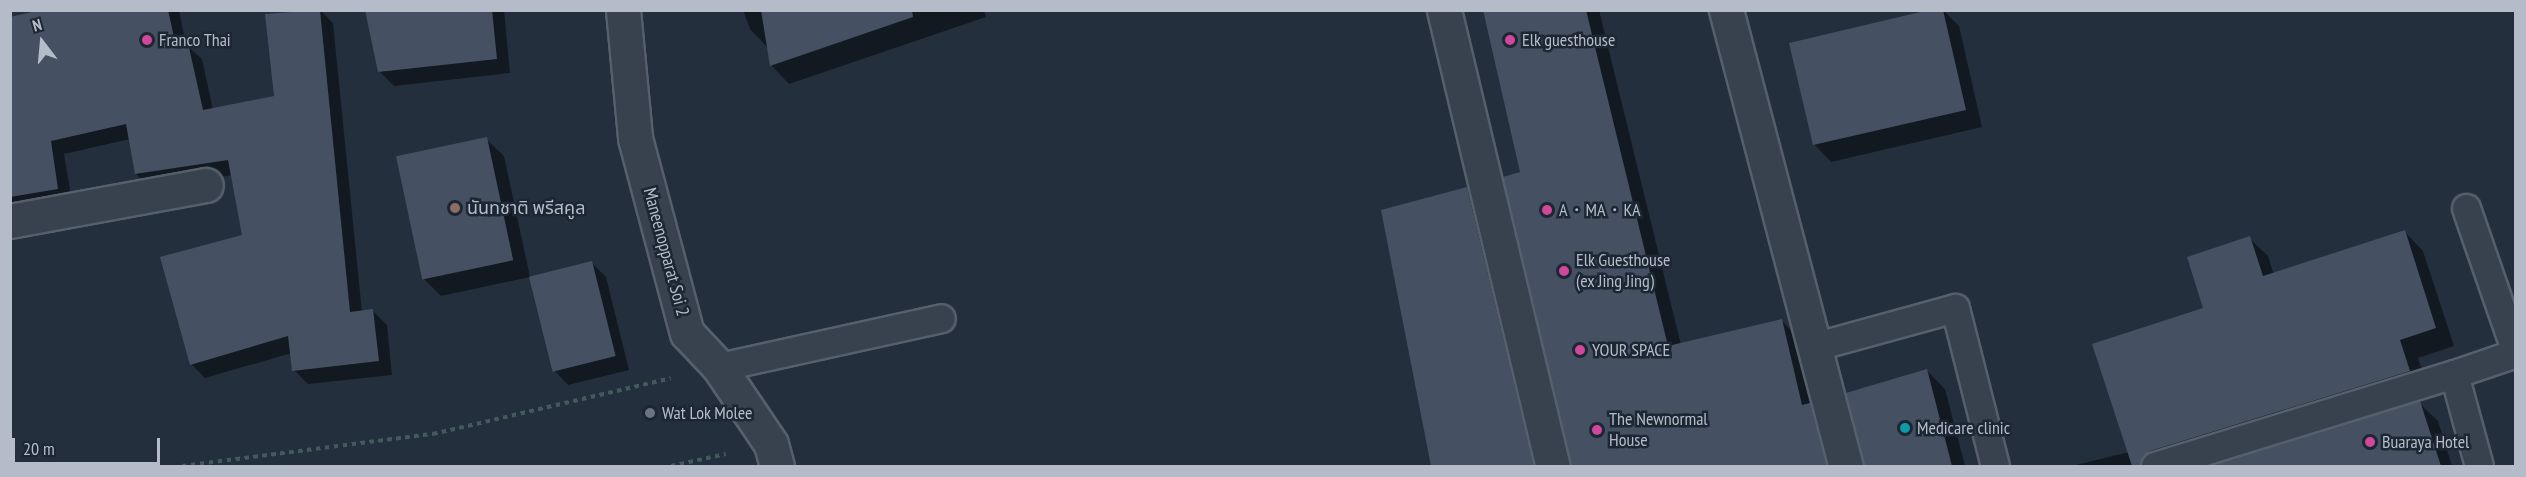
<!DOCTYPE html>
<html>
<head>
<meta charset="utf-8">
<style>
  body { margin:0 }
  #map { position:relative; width:2526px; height:477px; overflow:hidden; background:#242f3e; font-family:"PT Sans Narrow","Noto Sans Thai",sans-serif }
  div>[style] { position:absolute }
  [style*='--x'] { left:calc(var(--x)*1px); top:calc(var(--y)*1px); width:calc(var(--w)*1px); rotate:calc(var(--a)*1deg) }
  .shadow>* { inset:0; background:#0007 }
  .building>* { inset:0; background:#455162; transform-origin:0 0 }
  .path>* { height:4px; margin-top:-2px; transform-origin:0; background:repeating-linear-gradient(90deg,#44595c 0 4.5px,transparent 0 9px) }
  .roads { filter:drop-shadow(2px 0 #565f6c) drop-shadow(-2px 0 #565f6c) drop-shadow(0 2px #565f6c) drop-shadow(0 -2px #565f6c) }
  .service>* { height:27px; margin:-13.5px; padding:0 13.5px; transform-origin:13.5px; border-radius:13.5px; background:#38414e }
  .minor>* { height:33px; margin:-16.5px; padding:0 16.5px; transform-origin:16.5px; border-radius:16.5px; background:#38414e }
  .tertiary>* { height:33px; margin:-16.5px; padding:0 16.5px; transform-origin:16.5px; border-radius:16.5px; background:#38414e }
  .dots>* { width:16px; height:16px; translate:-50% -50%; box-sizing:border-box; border:3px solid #1d2633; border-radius:50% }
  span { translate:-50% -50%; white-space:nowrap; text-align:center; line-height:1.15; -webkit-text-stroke:5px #1d2633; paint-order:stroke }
  .poi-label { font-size:18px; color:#b4bcc9 }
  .left { translate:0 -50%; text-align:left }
  .street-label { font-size:18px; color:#b4bcc9 }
  .frame { position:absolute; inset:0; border:12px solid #b4bcc9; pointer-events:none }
  .north { position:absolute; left:12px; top:12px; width:60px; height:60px; -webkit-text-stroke:4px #1d2633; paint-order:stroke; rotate:344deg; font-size:16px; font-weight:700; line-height:24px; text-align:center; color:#b4bcc9 }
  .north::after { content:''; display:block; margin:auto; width:21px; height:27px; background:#b4bcc9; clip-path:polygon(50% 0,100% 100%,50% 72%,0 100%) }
  .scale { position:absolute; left:12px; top:438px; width:148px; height:27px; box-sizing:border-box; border:3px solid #b4bcc9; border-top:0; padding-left:8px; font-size:18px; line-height:21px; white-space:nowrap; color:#b4bcc9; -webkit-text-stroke:4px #1d2633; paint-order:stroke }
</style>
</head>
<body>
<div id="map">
  <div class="shadow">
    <i style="clip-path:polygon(48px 10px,179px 10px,186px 45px,202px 59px,213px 110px,276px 97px,267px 15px,320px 10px,333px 23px,362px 312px,373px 311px,387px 325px,392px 375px,308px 384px,294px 370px,292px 353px,205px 378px,191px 364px,244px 236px,233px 175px,150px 188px,136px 174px,130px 139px,64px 154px,72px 202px,10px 213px,10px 19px)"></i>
    <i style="clip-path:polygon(366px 10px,504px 10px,510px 73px,394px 86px,379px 71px)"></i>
    <i style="clip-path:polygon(743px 10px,984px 10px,986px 17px,789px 84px,771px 65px,768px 48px,750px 29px)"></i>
    <i style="clip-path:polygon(1484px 10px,1599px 10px,1681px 345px,1782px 321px,1800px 339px,1839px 466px,1571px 466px,1522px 173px)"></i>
    <i style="clip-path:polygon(1936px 10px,1943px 10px,1959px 26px,1982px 127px,1831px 162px,1814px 144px)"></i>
    <i style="clip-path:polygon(486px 139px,504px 156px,530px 277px,441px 296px,424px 279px)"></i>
    <i style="clip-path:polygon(1466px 188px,1485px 207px,1547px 466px,1433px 466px,1382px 211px)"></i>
    <i style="clip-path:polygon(2405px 232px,2423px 251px,2454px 346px,2418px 358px,2428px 389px,2177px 466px,2072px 466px,2129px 452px,2205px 309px,2249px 238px,2268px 256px,2274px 275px)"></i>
    <i style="clip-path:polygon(592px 263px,606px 277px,629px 370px,568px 385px,554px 370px)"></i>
    <i style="clip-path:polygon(1927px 371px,1945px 389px,1965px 466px,1865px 466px,1848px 394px)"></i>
    <i style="clip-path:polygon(2419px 403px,2438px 421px,2452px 466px,2212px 466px)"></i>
  </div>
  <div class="building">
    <i style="clip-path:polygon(41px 10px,168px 10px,176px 46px,188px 43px,203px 110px,274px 96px,265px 14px,320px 10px,350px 312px,373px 309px,379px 361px,292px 371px,288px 336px,190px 365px,160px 257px,242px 235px,228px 160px,135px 174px,126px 124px,51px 141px,58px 189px,10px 197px,10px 17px)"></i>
    <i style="clip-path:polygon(365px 10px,492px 10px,497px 59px,378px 72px)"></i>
    <i style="clip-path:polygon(761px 10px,912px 10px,913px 17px,770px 66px)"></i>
    <i style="clip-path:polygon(1483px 10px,1586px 10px,1668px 346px,1782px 319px,1802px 405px,1810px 403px,1827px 466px,1571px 466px,1503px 177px,1520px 172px)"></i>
    <i style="clip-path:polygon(1929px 10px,1943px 10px,1966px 110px,1813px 145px,1789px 43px)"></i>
    <i style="left:487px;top:137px;width:126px;height:93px;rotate:78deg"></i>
    <i style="clip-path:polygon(1467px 187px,1534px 466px,1431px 466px,1381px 210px)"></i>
    <i style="clip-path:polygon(2405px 230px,2436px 328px,2400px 340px,2410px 371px,2150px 451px,2143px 456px,2140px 466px,2132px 466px,2092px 344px,2203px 308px,2187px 257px,2250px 236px,2263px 276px)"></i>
    <i style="left:592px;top:261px;width:98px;height:65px;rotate:76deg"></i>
    <i style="clip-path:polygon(1927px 369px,1952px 466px,1864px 466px,1846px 393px)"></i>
    <i style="clip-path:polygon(2420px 401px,2441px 466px,2207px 466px)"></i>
  </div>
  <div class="path">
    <i style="--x:182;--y:466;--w:253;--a:-7.3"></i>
    <i style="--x:433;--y:434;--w:244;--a:-13.2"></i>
    <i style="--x:671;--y:466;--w:56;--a:-12.3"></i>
  </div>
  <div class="roads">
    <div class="service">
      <i style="--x:2466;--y:208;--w:152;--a:70.9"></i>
      <i style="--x:1817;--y:346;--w:143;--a:-15.4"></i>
      <i style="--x:1955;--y:308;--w:163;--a:75.8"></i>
      <i style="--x:719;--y:367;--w:227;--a:-12.4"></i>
      <i style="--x:2155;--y:466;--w:313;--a:-17.1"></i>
      <i style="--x:2479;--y:466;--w:95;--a:-105.2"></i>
      <i style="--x:2454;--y:374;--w:65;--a:-18.7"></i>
    </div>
    <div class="minor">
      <i style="--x:623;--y:10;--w:129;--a:84.6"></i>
      <i style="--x:635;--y:138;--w:202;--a:75.1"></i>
      <i style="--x:687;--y:333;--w:47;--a:46.7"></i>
      <i style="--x:719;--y:367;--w:93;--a:56"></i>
      <i style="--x:771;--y:444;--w:23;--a:75"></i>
      <i style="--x:1726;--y:10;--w:472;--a:75.3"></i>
      <i style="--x:10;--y:221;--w:199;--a:-10.4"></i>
    </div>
    <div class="tertiary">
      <i style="--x:1444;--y:10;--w:469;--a:76.6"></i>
    </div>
  </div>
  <div class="dots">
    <i style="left:147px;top:40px;background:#d1479c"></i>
    <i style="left:1510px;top:40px;background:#d1479c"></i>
    <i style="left:455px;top:208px;background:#8d6e63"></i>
    <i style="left:1547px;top:210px;background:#d1479c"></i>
    <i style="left:1564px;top:271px;background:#d1479c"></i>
    <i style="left:1580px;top:350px;background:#d1479c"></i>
    <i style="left:650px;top:413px;background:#6b7280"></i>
    <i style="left:1905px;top:428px;background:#0f9aa8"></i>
    <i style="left:1597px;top:430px;background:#d1479c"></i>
    <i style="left:2370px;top:442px;background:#d1479c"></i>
  </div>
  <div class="poi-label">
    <span class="left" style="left:159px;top:40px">Franco Thai</span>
    <span class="left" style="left:1522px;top:40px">Elk guesthouse</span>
    <span class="left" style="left:467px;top:208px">นันทชาติ พรีสคูล</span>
    <span class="left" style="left:1559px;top:210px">A・MA・KA</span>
    <span class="left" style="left:1576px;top:271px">Elk Guesthouse<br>(ex Jing Jing)</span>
    <span class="left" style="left:1592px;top:350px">YOUR SPACE</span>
    <span class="left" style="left:662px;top:413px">Wat Lok Molee</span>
    <span class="left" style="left:1609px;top:430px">The Newnormal<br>House</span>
    <span class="left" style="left:1917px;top:428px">Medicare clinic</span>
    <span class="left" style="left:2382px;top:442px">Buaraya Hotel</span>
  </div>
  <div class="street-label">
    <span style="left:666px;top:252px;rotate:75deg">Maneenopparat Soi 2</span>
  </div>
  <div class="frame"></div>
  <div class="north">N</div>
  <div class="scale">20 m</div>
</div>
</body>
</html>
